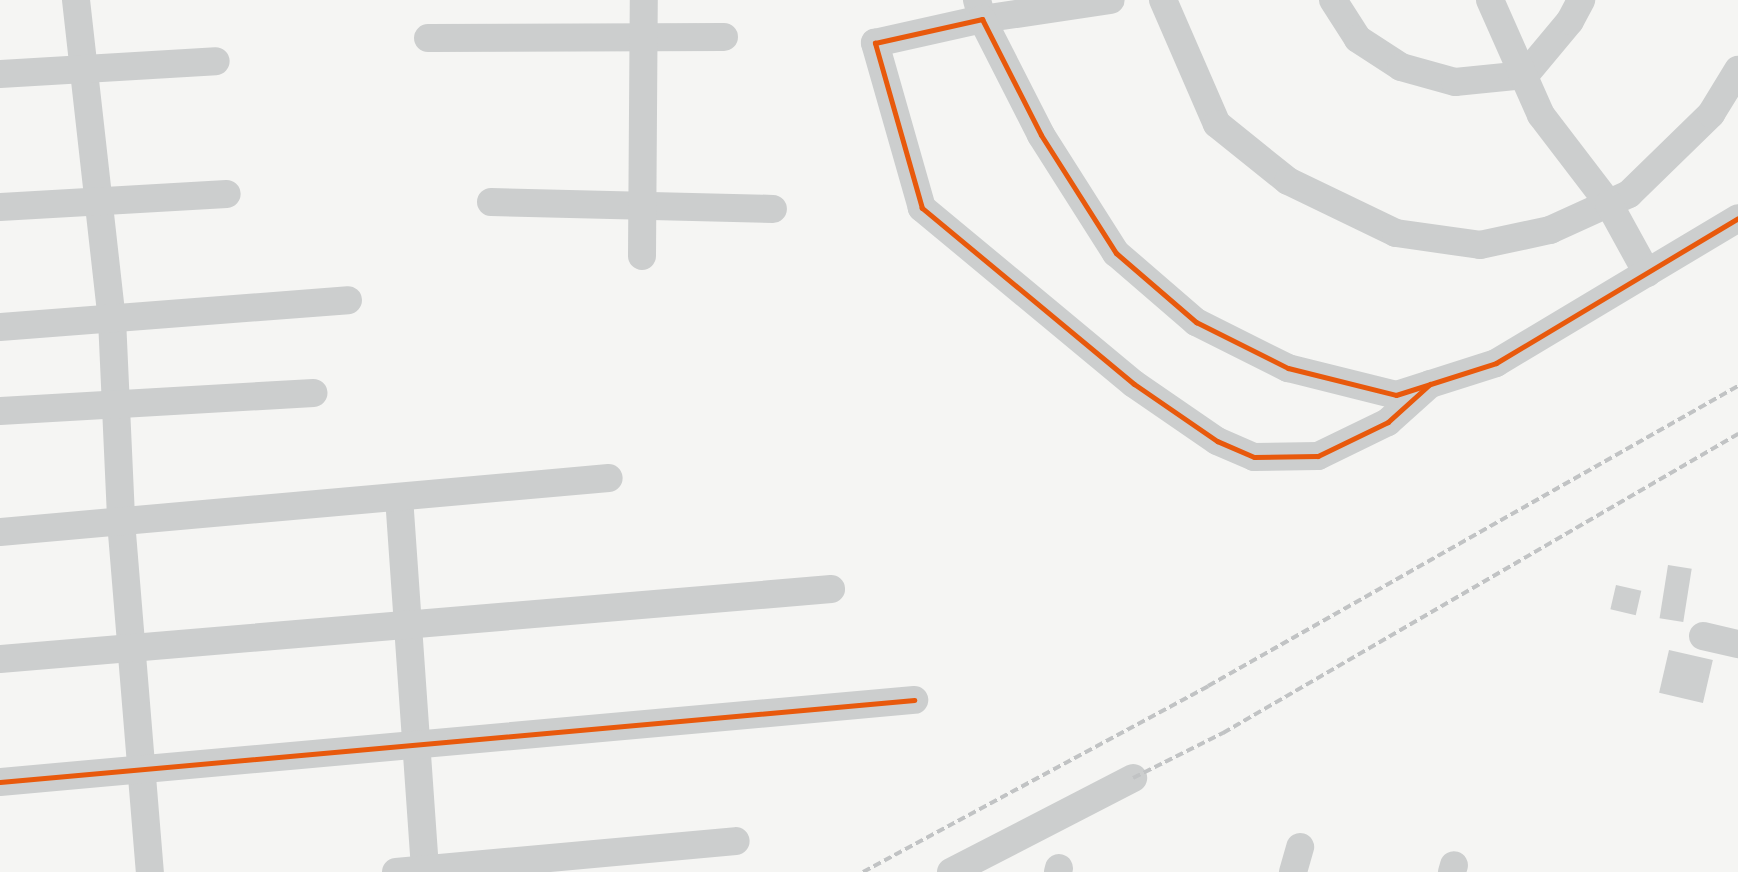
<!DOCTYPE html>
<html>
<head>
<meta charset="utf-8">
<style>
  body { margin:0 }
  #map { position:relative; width:1738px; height:872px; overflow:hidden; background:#f5f5f3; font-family:"Varela Round",sans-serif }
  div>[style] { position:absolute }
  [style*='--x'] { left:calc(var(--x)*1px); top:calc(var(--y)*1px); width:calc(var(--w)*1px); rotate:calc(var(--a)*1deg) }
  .building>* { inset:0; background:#cdcfcf; transform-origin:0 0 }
  .minor>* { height:28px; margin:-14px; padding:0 14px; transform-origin:14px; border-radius:14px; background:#cccece }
  .rail>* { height:4px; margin-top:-2px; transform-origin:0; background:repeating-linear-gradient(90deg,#c1c3c4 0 8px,transparent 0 12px) }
  .cycleway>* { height:5px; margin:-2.5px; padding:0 2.5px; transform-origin:2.5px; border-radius:2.5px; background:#e8590c }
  span { translate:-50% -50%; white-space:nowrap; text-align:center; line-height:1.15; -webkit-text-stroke:5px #fff; paint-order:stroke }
</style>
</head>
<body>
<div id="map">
  <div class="building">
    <i style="left:1668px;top:565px;width:24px;height:54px;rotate:9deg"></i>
    <i style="left:1616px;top:585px;width:26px;height:25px;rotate:13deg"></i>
    <i style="left:1669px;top:650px;width:45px;height:44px;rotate:13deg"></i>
  </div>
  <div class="minor">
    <i style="--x:76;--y:0;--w:321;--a:83.6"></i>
    <i style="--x:112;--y:319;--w:202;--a:87.4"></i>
    <i style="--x:121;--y:521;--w:352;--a:85.3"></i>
    <i style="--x:977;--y:0;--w:20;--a:75"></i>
    <i style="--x:982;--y:19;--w:130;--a:-8.4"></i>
    <i style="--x:1163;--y:0;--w:135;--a:66.5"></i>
    <i style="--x:1217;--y:124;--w:91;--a:38.8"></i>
    <i style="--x:1288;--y:181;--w:120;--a:25.7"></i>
    <i style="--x:1396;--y:233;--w:85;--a:8.1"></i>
    <i style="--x:1480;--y:245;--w:72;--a:-12.1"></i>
    <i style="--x:1550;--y:230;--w:87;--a:-24.5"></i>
    <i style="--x:1629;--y:194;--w:115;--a:-44.3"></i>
    <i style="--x:1711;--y:114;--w:52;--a:-58.5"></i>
    <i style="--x:1333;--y:0;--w:46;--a:57.3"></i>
    <i style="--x:1358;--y:39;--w:51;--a:33.1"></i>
    <i style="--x:1401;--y:67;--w:56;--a:15.5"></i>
    <i style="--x:1455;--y:82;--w:70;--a:-5.7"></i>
    <i style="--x:1525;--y:75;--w:70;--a:-50.2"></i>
    <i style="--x:1570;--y:21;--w:24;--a:-62"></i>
    <i style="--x:1490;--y:0;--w:126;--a:66.1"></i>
    <i style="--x:1541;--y:115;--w:112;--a:52.6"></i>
    <i style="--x:1609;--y:204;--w:79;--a:61.2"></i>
    <i style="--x:428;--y:38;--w:296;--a:-0.2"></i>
    <i style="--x:0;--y:74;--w:216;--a:-3.4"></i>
    <i style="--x:491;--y:202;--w:282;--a:1.4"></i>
    <i style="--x:0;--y:207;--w:227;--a:-3.3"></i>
    <i style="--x:642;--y:256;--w:256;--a:-89.6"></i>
    <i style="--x:0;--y:327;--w:349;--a:-4.4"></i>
    <i style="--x:1430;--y:384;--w:57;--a:137.9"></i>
    <i style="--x:1388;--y:422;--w:78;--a:154.1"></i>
    <i style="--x:1318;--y:456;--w:64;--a:179.1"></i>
    <i style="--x:1254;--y:457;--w:40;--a:-156.6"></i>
    <i style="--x:1217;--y:441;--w:101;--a:-145.5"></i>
    <i style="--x:1134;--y:384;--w:276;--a:-140.3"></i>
    <i style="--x:922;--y:208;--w:172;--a:-105.9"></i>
    <i style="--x:875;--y:43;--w:110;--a:-12.6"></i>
    <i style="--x:982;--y:19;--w:130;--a:63"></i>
    <i style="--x:1041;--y:135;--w:140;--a:57.6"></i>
    <i style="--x:1116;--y:253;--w:106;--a:40.8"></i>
    <i style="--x:1196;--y:322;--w:103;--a:26.6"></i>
    <i style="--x:1288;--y:368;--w:111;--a:14"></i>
    <i style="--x:1396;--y:395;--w:105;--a:-17.7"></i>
    <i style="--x:1496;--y:363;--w:282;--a:-30.9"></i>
    <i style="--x:0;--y:411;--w:314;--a:-3.3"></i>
    <i style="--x:399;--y:497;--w:376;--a:86"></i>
    <i style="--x:0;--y:532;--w:611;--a:-5.07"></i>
    <i style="--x:1703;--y:636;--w:36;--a:13"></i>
    <i style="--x:0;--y:659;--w:834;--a:-4.81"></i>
    <i style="--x:0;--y:782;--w:918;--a:-5.13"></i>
    <i style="--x:396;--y:872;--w:341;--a:-5.2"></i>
    <i style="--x:951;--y:872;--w:205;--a:-27.3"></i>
    <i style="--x:1058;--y:872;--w:4;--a:-76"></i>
    <i style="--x:1293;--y:872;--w:26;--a:-74"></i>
    <i style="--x:1452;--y:872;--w:7;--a:-74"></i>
  </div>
  <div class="rail">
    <i style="--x:1133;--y:778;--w:101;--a:-26.6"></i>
    <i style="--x:1223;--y:733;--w:596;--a:-30.14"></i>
    <i style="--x:863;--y:872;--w:392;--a:-28.3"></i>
    <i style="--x:1208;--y:686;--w:609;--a:-29.51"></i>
  </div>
  <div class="cycleway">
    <i style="--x:1430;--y:384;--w:57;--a:137.9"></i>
    <i style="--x:1388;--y:422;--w:78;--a:154.1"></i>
    <i style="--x:1318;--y:456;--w:64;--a:179.1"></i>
    <i style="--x:1254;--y:457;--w:40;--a:-156.6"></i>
    <i style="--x:1217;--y:441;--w:101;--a:-145.5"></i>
    <i style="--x:1134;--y:384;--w:276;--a:-140.3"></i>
    <i style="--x:922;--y:208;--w:172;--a:-105.9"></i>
    <i style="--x:875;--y:43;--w:110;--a:-12.6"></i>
    <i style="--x:982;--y:19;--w:130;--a:63"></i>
    <i style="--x:1041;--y:135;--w:140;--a:57.6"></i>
    <i style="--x:1116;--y:253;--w:106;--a:40.8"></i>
    <i style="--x:1196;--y:322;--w:103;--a:26.6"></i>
    <i style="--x:1288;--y:368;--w:111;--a:14"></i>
    <i style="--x:1396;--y:395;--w:105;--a:-17.7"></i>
    <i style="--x:1496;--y:363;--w:282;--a:-30.9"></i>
    <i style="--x:0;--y:782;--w:918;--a:-5.13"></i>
  </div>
</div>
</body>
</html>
